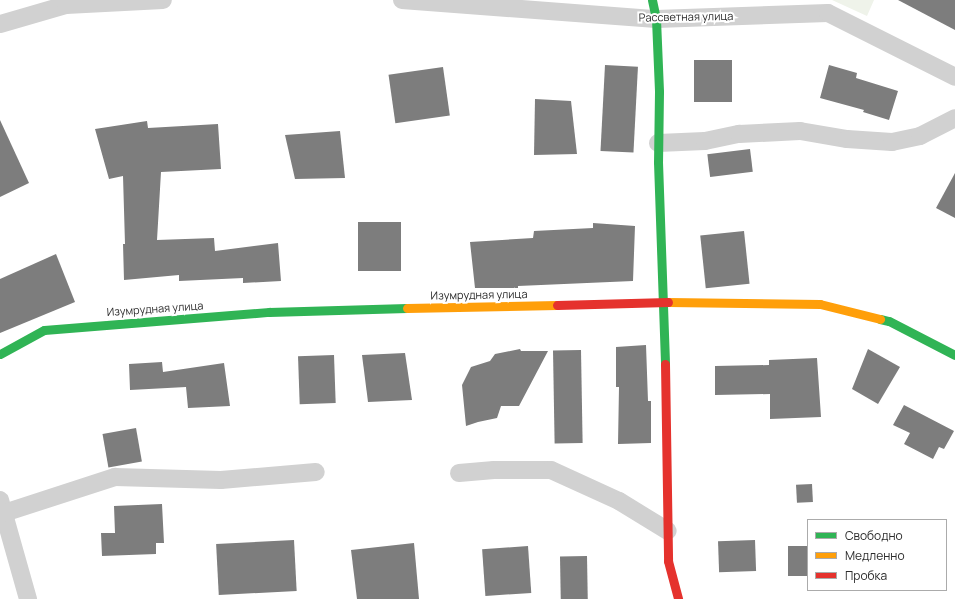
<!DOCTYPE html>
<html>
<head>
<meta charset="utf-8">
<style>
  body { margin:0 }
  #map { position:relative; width:955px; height:599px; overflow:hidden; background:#fff; font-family:Manrope,sans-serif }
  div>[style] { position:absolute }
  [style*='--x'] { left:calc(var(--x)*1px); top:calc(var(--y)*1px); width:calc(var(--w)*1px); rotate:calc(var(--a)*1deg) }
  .green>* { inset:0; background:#eff3ea }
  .building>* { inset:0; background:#7d7d7d; transform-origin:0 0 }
  .street>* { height:18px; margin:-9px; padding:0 9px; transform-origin:9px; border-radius:9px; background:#d1d1d1 }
  .fast>* { height:9px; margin:-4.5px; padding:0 4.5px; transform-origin:4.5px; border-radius:4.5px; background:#30b455 }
  .slow>* { height:9px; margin:-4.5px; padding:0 4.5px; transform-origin:4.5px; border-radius:4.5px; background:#ff9f0a }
  .jam>* { height:9px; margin:-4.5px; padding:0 4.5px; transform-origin:4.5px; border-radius:4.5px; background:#e5322d }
  span { translate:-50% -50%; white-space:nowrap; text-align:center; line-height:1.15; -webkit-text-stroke:4px #fff; paint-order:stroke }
  .street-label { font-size:11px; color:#2c2c2c }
  .legend { position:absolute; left:807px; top:519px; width:140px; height:72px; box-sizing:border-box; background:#fff; border:1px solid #ababab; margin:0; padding:5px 7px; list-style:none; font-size:12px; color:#2c2c2c }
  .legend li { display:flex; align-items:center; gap:8px; height:20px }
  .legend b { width:20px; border:1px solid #ababab }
</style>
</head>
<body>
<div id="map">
  <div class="green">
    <i style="clip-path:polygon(832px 0,874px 0,867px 16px)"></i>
  </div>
  <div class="building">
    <i style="clip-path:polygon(898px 0,955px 0,955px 30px)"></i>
    <i style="left:732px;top:60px;width:42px;height:38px;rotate:90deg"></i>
    <i style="left:605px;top:65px;width:33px;height:86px;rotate:3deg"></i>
    <i style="clip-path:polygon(829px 65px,857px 73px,856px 78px,898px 91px,889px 120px,863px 112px,864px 110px,820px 98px)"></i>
    <i style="left:443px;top:67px;width:49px;height:55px;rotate:82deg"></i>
    <i style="clip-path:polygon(535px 99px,571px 101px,577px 154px,534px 155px)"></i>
    <i style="clip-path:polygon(0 120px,29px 183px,0 197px)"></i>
    <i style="clip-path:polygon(147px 121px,148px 128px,218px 124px,221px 169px,161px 172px,157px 240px,214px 238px,215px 251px,278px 243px,281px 281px,243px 283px,243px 278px,179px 281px,179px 275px,124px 280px,123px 244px,125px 244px,123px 176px,109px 179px,95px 129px)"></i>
    <i style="clip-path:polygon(340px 131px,345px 178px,295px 179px,285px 135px)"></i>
    <i style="left:750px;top:149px;width:23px;height:43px;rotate:83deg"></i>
    <i style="clip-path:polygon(955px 173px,955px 218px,936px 208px)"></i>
    <i style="left:401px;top:222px;width:49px;height:43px;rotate:90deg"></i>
    <i style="clip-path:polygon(593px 223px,635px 226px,633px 281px,518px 286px,518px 288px,475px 288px,470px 242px,533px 238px,534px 231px,593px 228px)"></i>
    <i style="left:744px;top:231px;width:53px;height:44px;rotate:84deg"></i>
    <i style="clip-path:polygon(56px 254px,75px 302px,0 333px,0 279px)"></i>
    <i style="clip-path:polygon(646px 345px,648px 401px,651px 401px,651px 443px,618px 444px,619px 387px,616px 387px,616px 347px)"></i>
    <i style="clip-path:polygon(520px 349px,521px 351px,548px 351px,519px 406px,501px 406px,497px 418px,478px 422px,466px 426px,462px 385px,471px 367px,490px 361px,495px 354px)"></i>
    <i style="clip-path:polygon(868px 349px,900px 367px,878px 404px,852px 389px)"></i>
    <i style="left:581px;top:350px;width:93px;height:28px;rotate:89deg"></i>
    <i style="clip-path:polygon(405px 353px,412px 400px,368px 402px,362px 355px)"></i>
    <i style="left:334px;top:355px;width:48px;height:36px;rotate:88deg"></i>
    <i style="clip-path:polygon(817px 358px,821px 417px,770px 419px,770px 394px,715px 395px,715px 366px,769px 365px,769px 360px)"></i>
    <i style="clip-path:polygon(162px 362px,163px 372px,224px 363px,230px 406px,188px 408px,186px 387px,130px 390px,129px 364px)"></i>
    <i style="clip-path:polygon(904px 405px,954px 431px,944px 449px,939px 447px,933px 459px,904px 444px,910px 433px,893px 425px)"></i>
    <i style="left:136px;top:428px;width:34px;height:34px;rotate:80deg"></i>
    <i style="left:812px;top:484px;width:18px;height:16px;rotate:87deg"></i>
    <i style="clip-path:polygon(162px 504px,164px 543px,156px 543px,156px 554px,102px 556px,101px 533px,115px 533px,114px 506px)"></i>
    <i style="left:294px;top:540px;width:51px;height:78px;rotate:87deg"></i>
    <i style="left:755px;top:540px;width:31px;height:37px;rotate:88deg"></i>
    <i style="clip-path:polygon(414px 543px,419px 599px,357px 599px,351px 550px)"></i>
    <i style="left:528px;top:546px;width:47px;height:46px;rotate:86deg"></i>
    <i style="left:808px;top:546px;width:30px;height:20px;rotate:90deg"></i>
    <i style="left:587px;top:556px;width:43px;height:27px;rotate:89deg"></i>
  </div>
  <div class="street">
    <i style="--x:402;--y:0;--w:255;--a:4.3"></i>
    <i style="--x:656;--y:19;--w:172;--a:-2"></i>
    <i style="--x:828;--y:13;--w:142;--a:26.7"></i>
    <i style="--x:0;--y:24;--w:69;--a:-16.1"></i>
    <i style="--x:66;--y:5;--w:97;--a:-3"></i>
    <i style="--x:658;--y:143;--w:47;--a:-2.4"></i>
    <i style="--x:705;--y:141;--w:35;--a:-12"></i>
    <i style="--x:739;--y:134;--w:61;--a:-2.8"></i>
    <i style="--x:800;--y:131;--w:48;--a:9.7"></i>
    <i style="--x:847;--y:139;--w:45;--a:3.8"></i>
    <i style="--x:892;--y:142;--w:29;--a:-12"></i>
    <i style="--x:920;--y:136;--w:39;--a:-27"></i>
    <i style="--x:459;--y:473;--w:35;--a:-5"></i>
    <i style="--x:494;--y:470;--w:57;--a:0"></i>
    <i style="--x:551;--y:470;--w:75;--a:24.5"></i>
    <i style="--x:619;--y:501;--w:57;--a:31.5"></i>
    <i style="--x:0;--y:500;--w:103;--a:74.2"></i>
    <i style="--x:4;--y:513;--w:117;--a:-18"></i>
    <i style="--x:115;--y:477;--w:106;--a:1.6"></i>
    <i style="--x:221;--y:480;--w:95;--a:-4.8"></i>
  </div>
  <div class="fast">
    <i style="--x:652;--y:0;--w:19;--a:78"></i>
    <i style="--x:656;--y:19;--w:73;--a:87.6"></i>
    <i style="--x:659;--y:92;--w:70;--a:90.8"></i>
    <i style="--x:658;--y:162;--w:202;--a:88"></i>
    <i style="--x:880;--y:319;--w:9;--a:13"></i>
    <i style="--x:889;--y:321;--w:74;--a:27.3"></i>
    <i style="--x:0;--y:354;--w:50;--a:-28.6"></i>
    <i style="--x:44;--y:330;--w:226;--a:-4.6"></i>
    <i style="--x:269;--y:312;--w:138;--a:-1.7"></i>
  </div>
  <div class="slow">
    <i style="--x:668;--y:302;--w:152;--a:0.8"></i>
    <i style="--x:820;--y:304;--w:62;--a:14"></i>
    <i style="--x:407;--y:308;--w:150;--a:-1.1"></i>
  </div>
  <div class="jam">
    <i style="--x:557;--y:305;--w:111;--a:-1.5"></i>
    <i style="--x:665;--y:364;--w:197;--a:89.1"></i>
    <i style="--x:668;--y:561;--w:39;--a:75"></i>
  </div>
  <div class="street-label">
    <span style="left:686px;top:17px;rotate:-1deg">Рассветная улица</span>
    <span style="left:479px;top:295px;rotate:-1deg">Изумрудная улица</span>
    <span style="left:155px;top:309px;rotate:-4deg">Изумрудная улица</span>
  </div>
  <ul class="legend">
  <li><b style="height:5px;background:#30b455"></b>Свободно</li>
  <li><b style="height:5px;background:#ff9f0a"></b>Медленно</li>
  <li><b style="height:5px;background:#e5322d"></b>Пробка</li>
  </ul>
</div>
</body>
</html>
